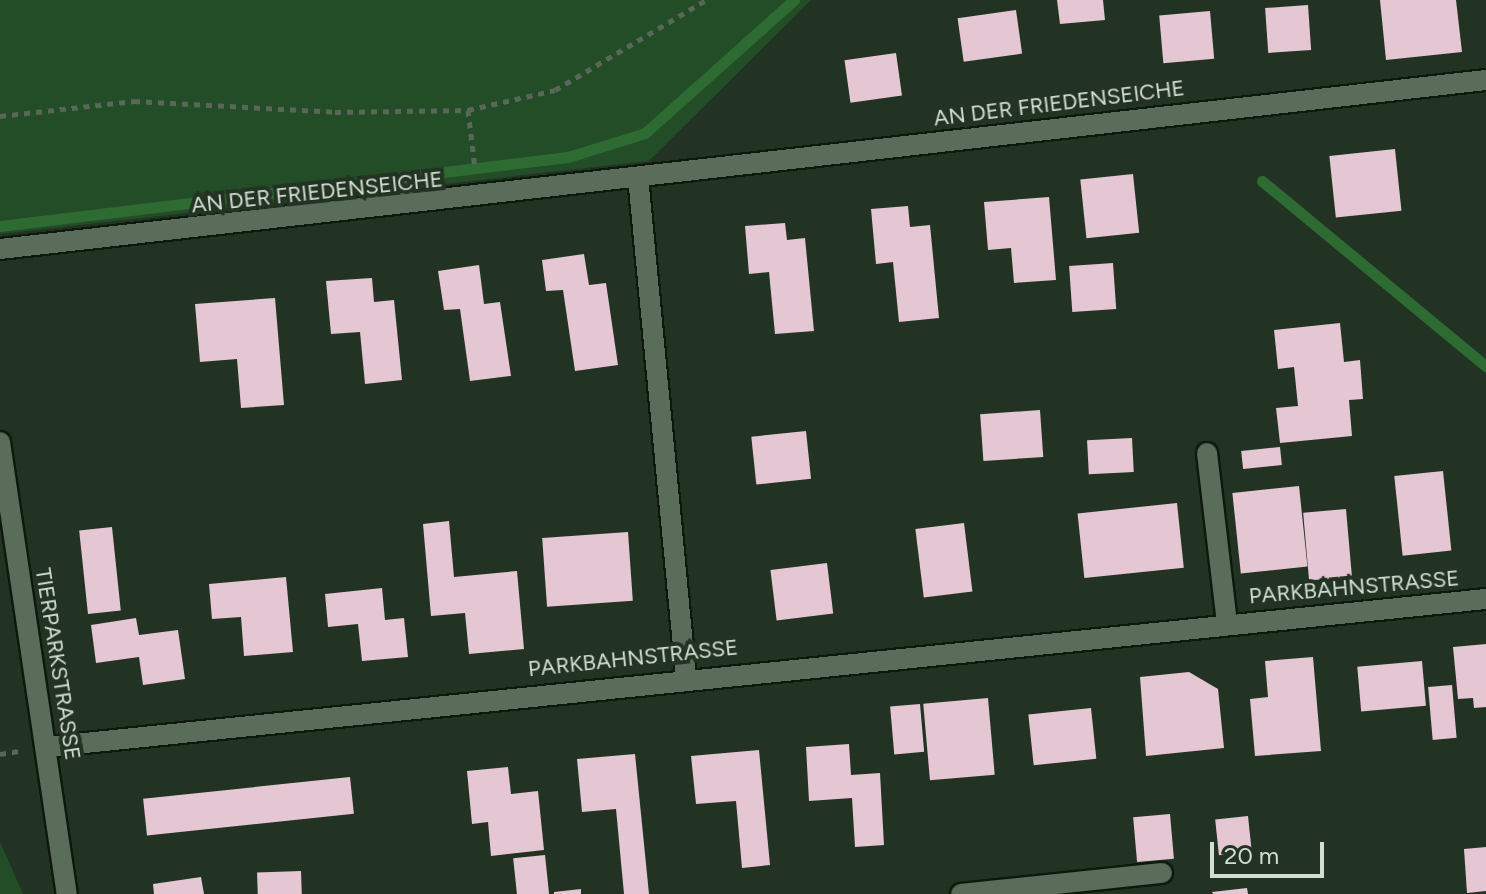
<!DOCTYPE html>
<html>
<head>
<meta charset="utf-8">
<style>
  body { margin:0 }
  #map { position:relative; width:1486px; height:894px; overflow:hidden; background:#233323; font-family:Figtree,sans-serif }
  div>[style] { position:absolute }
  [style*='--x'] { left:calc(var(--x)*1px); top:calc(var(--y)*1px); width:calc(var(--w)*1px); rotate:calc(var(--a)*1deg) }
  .green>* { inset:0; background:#234d26 }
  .stream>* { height:11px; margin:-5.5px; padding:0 5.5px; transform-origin:5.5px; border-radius:5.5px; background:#2e6b33 }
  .building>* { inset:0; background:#e4c7d2; transform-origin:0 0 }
  .path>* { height:5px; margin-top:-2.5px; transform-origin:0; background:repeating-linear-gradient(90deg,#596759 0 6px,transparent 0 12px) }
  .roads { filter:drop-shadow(2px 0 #0b1a0c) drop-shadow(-2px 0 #0b1a0c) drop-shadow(0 2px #0b1a0c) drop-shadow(0 -2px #0b1a0c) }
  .minor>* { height:20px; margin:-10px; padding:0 10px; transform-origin:10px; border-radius:10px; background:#5a6c5a }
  span { translate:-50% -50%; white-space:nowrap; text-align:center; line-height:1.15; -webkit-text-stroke:8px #233323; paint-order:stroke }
  .street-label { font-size:22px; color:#d3ddd3 }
  .scale { position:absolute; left:1210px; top:842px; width:114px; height:36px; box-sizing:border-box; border:4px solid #d3ddd3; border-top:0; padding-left:10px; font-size:24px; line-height:28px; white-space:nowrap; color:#d3ddd3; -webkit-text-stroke:6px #233323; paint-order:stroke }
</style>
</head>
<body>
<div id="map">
  <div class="green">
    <i style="clip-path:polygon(0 0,811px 0,649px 161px,0 234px)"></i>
    <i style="clip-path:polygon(0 842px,23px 894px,0 894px)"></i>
  </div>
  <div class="stream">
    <i style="--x:1262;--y:181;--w:291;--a:39.6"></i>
    <i style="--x:0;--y:226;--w:572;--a:-6.93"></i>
    <i style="--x:568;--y:157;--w:81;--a:-17.3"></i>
    <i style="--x:645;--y:133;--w:200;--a:-41.8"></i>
  </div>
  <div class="building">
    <i style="clip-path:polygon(1057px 0,1103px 0,1105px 20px,1060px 24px)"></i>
    <i style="clip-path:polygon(1380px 0,1456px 0,1462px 52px,1386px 60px)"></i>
    <i style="left:1308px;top:5px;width:45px;height:43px;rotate:86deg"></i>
    <i style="left:1016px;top:10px;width:44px;height:59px;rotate:82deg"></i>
    <i style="left:1210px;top:11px;width:48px;height:51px;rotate:85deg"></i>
    <i style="left:896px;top:53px;width:43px;height:52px;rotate:82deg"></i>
    <i style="left:1395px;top:149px;width:62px;height:66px;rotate:84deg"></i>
    <i style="left:1133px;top:174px;width:59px;height:53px;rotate:84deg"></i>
    <i style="clip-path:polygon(1049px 197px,1056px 280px,1014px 283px,1011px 248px,988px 250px,984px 202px)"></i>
    <i style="clip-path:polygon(908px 206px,910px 227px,930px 225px,939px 318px,899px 322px,893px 262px,876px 264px,871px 209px)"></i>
    <i style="clip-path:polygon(785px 223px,787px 240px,805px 238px,814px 331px,775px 334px,769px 272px,749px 274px,745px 226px)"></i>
    <i style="clip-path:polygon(584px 254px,589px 285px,606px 283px,618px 365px,575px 371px,563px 290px,546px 291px,542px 260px)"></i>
    <i style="left:1113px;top:263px;width:46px;height:44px;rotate:86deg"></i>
    <i style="clip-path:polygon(479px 265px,484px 304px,500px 302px,511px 376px,470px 381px,460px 309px,444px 310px,438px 271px)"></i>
    <i style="clip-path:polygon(372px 278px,374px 302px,394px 300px,402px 380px,365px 384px,360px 332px,331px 334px,326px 281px)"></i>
    <i style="clip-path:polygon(275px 298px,284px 405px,241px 408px,237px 359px,200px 362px,195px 304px)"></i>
    <i style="clip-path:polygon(1340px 323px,1344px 362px,1360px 360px,1363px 399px,1349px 400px,1352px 436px,1280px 443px,1276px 408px,1298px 406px,1294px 367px,1278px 369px,1274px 330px)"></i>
    <i style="left:1040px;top:410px;width:47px;height:60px;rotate:86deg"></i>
    <i style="left:806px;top:431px;width:48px;height:55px;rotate:84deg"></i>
    <i style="left:1132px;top:438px;width:34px;height:45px;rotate:87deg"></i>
    <i style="left:1280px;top:447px;width:18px;height:39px;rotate:84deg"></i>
    <i style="left:1443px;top:471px;width:80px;height:49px;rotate:84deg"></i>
    <i style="left:1299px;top:486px;width:81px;height:67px;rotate:84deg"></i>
    <i style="left:1177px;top:503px;width:65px;height:100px;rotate:84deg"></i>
    <i style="left:1346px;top:509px;width:68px;height:43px;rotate:85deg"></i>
    <i style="clip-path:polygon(449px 521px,454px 577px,517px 571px,524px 649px,469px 654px,465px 613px,431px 616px,423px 524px)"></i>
    <i style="left:964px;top:523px;width:69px;height:49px;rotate:83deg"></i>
    <i style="left:112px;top:527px;width:84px;height:33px;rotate:84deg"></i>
    <i style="left:628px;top:532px;width:69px;height:86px;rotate:86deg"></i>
    <i style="left:827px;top:563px;width:51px;height:57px;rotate:83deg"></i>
    <i style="clip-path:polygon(286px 577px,293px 652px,244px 656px,241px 617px,212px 619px,209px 584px)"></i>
    <i style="clip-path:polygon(382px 588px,385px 620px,404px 618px,408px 657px,362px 661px,358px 624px,328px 627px,325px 594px)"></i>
    <i style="clip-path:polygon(136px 618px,139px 635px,178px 630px,185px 679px,143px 685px,139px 657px,96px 663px,91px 625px)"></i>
    <i style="clip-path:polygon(1486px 644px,1486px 707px,1474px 708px,1473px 698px,1458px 699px,1453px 647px)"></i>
    <i style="clip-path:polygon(1313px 657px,1321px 751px,1255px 756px,1250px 699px,1268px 697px,1265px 661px)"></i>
    <i style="left:1422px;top:661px;width:45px;height:65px;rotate:85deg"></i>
    <i style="clip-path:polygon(1189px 672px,1218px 689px,1224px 748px,1146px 756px,1140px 677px)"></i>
    <i style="left:1452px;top:685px;width:53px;height:24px;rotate:85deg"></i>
    <i style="left:988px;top:698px;width:77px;height:65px;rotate:85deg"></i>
    <i style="left:920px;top:704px;width:48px;height:30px;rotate:85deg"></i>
    <i style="left:1091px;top:708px;width:51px;height:63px;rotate:84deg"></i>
    <i style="clip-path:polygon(849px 744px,851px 775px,880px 773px,884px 845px,855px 847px,852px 798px,809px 801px,806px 747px)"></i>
    <i style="clip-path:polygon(759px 750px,770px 865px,742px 868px,736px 801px,696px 804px,691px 756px)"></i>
    <i style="clip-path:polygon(635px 754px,649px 894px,624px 894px,616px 809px,582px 812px,577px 759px)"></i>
    <i style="clip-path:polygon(508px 767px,511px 794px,538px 791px,544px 850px,491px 856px,488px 822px,472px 824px,467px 771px)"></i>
    <i style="left:350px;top:777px;width:37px;height:208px;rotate:84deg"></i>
    <i style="left:1170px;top:814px;width:45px;height:37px;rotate:85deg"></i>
    <i style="left:1248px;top:816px;width:36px;height:33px;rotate:84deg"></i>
    <i style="clip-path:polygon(1486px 847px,1486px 891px,1467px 893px,1464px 849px)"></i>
    <i style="left:545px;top:855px;width:39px;height:32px;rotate:84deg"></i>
    <i style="left:301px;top:871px;width:23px;height:44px;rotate:88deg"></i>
    <i style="clip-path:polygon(201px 877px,204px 894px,154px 894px,153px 884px)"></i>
    <i style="clip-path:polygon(1247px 888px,1248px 894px,1213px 894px,1212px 892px)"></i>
    <i style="clip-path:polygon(581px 889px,581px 894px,554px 894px,554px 892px)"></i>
  </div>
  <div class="path">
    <i style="--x:468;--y:110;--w:59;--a:83.2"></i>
    <i style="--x:0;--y:116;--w:135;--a:-6.4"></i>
    <i style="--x:134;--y:101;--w:201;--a:3.1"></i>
    <i style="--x:335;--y:112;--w:133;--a:-0.9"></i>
    <i style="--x:468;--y:110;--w:89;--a:-12.9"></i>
    <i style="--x:555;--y:90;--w:176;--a:-30.8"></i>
    <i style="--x:0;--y:754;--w:19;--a:-9"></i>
  </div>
  <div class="roads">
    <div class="minor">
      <i style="--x:638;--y:177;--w:501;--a:84.51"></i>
      <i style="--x:0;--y:249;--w:1496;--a:-6.49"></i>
      <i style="--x:0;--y:442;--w:457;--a:81.6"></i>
      <i style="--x:1207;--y:453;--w:171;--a:83.3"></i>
      <i style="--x:46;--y:747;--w:1448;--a:-5.87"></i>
      <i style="--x:961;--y:894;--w:202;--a:-6"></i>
    </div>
  </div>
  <div class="street-label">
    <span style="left:1059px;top:103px;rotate:-7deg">AN DER FRIEDENSEICHE</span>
    <span style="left:317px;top:192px;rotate:-6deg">AN DER FRIEDENSEICHE</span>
    <span style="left:1354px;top:587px;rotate:-5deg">PARKBAHNSTRASSE</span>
    <span style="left:633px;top:658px;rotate:-6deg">PARKBAHNSTRASSE</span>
    <span style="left:58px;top:664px;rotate:81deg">TIERPARKSTRASSE</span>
  </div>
  <div class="scale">20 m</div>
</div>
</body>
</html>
